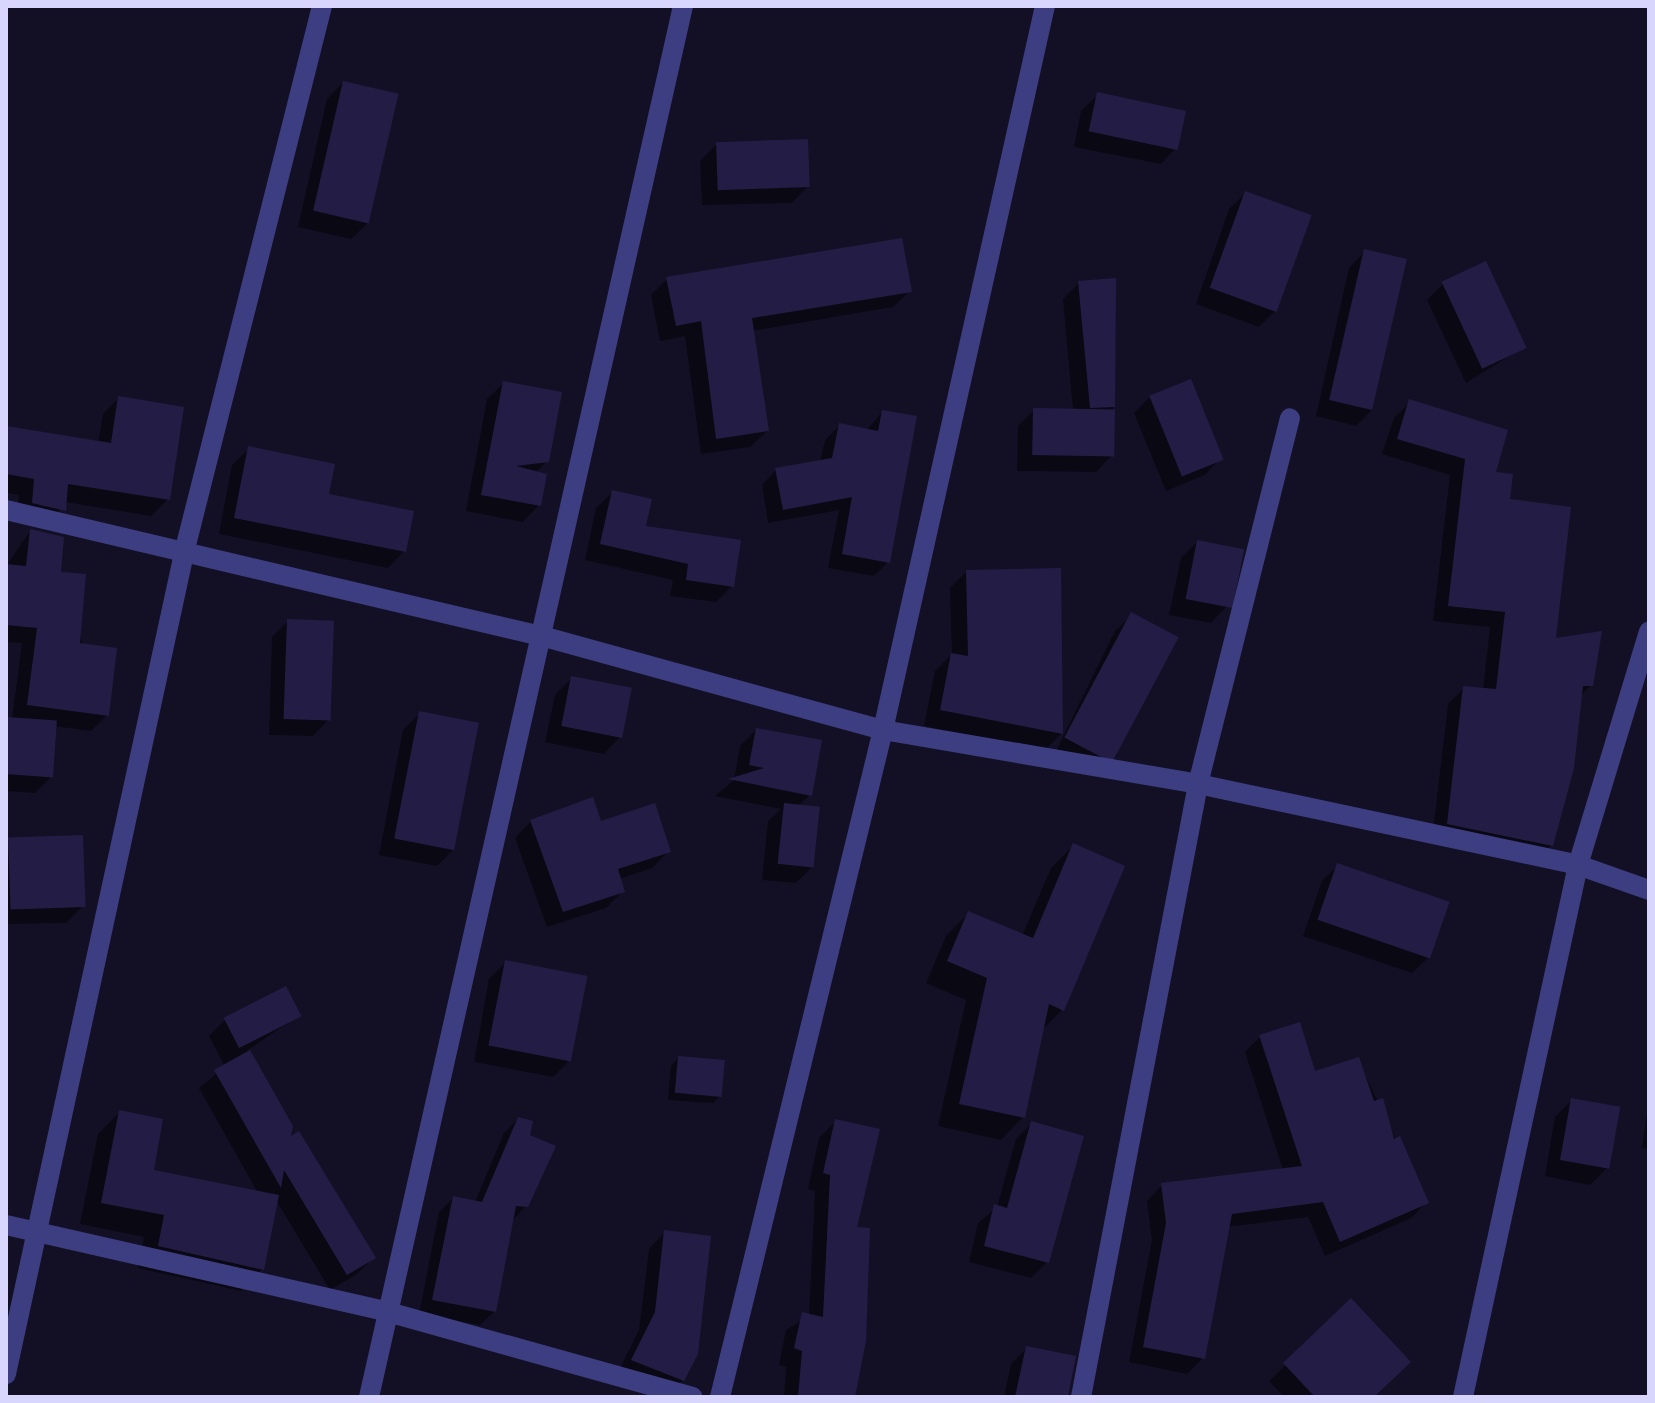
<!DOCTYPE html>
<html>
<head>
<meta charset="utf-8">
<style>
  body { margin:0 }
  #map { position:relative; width:1655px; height:1403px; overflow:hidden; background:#131025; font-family:"Roboto Condensed",sans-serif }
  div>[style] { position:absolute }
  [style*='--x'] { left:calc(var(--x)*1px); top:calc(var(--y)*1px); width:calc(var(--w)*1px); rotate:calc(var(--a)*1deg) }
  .shadow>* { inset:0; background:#0007 }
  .building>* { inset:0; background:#231d46; transform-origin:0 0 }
  .minor>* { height:20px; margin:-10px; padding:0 10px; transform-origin:10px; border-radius:10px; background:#3d3e82 }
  span { translate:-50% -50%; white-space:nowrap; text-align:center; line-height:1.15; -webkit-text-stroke:7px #131025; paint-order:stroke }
  .frame { position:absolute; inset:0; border:8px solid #d9d6fd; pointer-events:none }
</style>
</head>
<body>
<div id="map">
  <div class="shadow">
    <i style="clip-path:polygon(343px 83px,368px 223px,351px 239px,298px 227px,327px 99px)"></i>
    <i style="clip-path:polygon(1098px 95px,1177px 147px,1161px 164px,1074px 147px,1081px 111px)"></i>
    <i style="clip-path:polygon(717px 144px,808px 186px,792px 203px,702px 205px,700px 161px)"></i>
    <i style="clip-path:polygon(1246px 193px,1275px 311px,1259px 327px,1196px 304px,1229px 209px)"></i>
    <i style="clip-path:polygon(1365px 251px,1372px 410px,1356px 426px,1316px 416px,1349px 268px)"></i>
    <i style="clip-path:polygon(667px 279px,910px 291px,893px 307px,752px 331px,767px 431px,750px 447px,701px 454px,685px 336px,660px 341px,651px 295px)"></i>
    <i style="clip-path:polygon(1079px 283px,1113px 406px,1112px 455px,1096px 472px,1017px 471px,1018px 426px,1034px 410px,1073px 410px,1063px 299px)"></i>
    <i style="clip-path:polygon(1443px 284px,1524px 347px,1466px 383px,1427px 300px)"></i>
    <i style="clip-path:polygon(504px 383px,547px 461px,535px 473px,539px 505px,523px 522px,466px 511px,487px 399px)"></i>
    <i style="clip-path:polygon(1150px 397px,1221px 458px,1205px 475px,1166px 491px,1134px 413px)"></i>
    <i style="clip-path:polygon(119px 398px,168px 499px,151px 516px,65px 502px,48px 526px,17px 519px,19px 495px,6px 493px,6px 431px,98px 443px,103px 414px)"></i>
    <i style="clip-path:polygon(1410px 402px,1493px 473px,1553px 640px,1591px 685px,1580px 697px,1551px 845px,1535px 861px,1432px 839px,1448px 704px,1464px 688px,1483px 690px,1490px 627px,1433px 621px,1450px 475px,1382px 454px,1394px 418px)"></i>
    <i style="clip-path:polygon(882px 412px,888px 562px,874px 576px,828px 568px,839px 510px,768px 523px,762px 485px,776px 470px,820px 462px,825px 440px,840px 425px,867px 430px)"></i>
    <i style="clip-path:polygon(249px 449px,327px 496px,404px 551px,388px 568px,219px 534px,232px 465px)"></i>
    <i style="clip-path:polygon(613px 492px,643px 528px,732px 586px,716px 602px,670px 596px,673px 580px,585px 560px,596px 508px)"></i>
    <i style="clip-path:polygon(30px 531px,59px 574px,107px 715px,91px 731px,54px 726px,51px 777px,35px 793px,6px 791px,6px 719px,12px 719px,22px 643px,6px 642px,6px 566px)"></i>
    <i style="clip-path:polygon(1197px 542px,1227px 606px,1211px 623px,1169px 615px,1181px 558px)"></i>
    <i style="clip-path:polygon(966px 572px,1061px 734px,1045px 750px,924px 726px,935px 671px,952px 654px,950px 588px)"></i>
    <i style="clip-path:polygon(1132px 615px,1117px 756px,1100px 772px,1054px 755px,1115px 631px)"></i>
    <i style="clip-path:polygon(288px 621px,329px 719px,313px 736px,269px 735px,272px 637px)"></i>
    <i style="clip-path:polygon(572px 678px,620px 737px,604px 754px,545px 742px,555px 695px)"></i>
    <i style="clip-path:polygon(420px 713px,453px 850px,437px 866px,379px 855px,403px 730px)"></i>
    <i style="clip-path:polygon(756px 730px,810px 795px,798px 806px,812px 867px,796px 883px,762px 880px,768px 821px,781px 809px,715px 796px,734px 780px,740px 746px)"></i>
    <i style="clip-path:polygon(531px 821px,600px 823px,668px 852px,652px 868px,619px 879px,623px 891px,606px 908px,547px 927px,515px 838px)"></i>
    <i style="clip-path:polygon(9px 839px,83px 906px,66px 923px,6px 924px)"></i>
    <i style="clip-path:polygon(1073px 846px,1062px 1010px,1041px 1031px,1023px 1117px,1001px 1140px,938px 1126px,966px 1000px,926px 983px,946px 936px,968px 914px,1022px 936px,1051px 868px)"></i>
    <i style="clip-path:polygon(1338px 865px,1429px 957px,1412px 973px,1303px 936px,1322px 881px)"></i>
    <i style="clip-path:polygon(506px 962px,569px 1061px,553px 1077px,474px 1062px,489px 979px)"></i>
    <i style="clip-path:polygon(299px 1015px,248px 1050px,291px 1126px,288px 1140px,373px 1258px,357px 1274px,330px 1290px,276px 1200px,262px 1269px,241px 1291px,138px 1268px,144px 1237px,80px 1224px,98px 1134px,119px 1113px,151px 1171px,258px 1193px,199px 1088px,225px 1067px,209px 1036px,225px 1020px)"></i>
    <i style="clip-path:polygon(1261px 1036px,1314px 1074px,1358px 1060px,1426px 1203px,1411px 1218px,1325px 1256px,1308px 1217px,1227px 1227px,1203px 1358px,1187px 1374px,1129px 1362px,1152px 1240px,1147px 1201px,1162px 1185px,1283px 1170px,1245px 1052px)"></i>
    <i style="clip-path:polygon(678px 1058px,721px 1095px,713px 1103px,668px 1100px,671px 1066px)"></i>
    <i style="clip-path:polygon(1572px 1100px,1607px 1168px,1590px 1185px,1545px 1176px,1555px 1117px)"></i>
    <i style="clip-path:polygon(1649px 1100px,1649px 1149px,1642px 1148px)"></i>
    <i style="clip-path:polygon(518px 1119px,528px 1136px,527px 1205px,512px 1221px,495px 1311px,480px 1325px,419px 1314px,439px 1212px,453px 1198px,475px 1202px,504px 1133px)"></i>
    <i style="clip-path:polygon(836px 1121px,855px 1229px,854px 1397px,784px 1397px,786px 1367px,779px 1365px,786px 1330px,809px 1316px,815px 1191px,808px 1189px,819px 1138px)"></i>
    <i style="clip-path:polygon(1032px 1123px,1047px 1262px,1031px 1278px,969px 1262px,978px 1223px,997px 1207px,1016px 1139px)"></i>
    <i style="clip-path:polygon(665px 1232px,683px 1380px,666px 1396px,616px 1377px,639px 1330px,649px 1249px)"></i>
    <i style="clip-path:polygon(1351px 1301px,1371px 1397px,1284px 1397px,1269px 1381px)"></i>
    <i style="clip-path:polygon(1027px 1348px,1066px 1397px,1004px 1397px,1011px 1364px)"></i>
  </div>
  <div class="building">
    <i style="left:343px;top:81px;width:57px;height:133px;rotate:13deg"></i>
    <i style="left:1097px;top:92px;width:91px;height:40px;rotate:12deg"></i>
    <i style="left:808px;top:139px;width:48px;height:92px;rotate:88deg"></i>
    <i style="left:1245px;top:191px;width:71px;height:103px;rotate:20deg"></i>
    <i style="clip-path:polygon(902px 238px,912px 292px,752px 318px,769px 431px,716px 439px,701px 321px,676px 326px,666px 277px)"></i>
    <i style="left:1364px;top:249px;width:44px;height:155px;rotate:13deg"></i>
    <i style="left:1486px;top:261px;width:96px;height:49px;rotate:65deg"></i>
    <i style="clip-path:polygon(1116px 278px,1115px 407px,1090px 408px,1078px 281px)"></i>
    <i style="left:1191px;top:379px;width:87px;height:45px;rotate:68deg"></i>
    <i style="clip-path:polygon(503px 381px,562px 392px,549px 462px,516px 466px,547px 474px,541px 506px,481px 495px)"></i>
    <i style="clip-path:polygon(118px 396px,184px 407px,170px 500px,68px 484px,66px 511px,32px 503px,34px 479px,6px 474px,6px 426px,111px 443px)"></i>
    <i style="clip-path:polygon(1409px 399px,1508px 430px,1496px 472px,1513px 474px,1510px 499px,1571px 507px,1556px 638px,1602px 631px,1593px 686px,1583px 686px,1574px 768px,1553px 846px,1447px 824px,1463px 686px,1496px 689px,1505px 612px,1448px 606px,1465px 459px,1397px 439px)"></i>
    <i style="left:1033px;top:408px;width:82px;height:47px;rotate:1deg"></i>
    <i style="clip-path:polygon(882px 410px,917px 416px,890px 563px,842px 554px,852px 497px,783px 510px,775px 468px,832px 458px,839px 423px,878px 431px)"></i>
    <i style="clip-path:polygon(248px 446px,335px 464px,329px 494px,414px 511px,406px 552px,234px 518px)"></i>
    <i style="clip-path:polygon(612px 490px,652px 499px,646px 526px,741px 540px,734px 587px,686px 580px,688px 564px,600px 544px)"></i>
    <i style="clip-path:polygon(30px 529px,64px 537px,61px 572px,86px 574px,80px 643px,117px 648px,109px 716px,27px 705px,37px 628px,6px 625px,6px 564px,26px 566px)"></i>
    <i style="left:1197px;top:540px;width:48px;height:60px;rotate:11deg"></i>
    <i style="clip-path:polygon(1061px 568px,1063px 734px,940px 710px,951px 653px,968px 656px,966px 570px)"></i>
    <i style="left:1131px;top:612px;width:54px;height:142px;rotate:28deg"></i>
    <i style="left:287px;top:619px;width:47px;height:100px;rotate:2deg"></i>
    <i style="left:571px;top:676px;width:62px;height:51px;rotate:11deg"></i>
    <i style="left:419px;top:711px;width:61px;height:130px;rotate:11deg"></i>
    <i style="left:6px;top:717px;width:51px;height:57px;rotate:4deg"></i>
    <i style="clip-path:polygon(756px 728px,822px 740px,812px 796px,728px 779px,764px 768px,749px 765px)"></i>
    <i style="clip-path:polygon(593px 797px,601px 821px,655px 803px,671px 852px,618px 869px,625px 892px,563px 912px,530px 820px)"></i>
    <i style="left:784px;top:803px;width:36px;height:61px;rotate:6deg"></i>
    <i style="left:83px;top:835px;width:72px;height:75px;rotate:88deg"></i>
    <i style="clip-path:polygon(1073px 843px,1125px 866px,1064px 1011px,1049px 1004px,1025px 1118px,959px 1104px,987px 978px,947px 961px,968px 911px,1033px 938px)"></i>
    <i style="left:1337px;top:863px;width:119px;height:60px;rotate:19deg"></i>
    <i style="left:505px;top:960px;width:84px;height:87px;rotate:11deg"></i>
    <i style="left:286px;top:986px;width:34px;height:70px;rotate:63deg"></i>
    <i style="clip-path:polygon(1300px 1022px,1315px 1071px,1359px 1057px,1374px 1101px,1383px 1098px,1394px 1139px,1400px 1136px,1429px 1203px,1340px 1242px,1323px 1202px,1232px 1214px,1205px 1359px,1143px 1347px,1166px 1223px,1161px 1183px,1302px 1166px,1259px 1035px)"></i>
    <i style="clip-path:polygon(250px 1050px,293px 1126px,291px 1136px,299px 1131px,376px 1258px,347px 1275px,284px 1170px,281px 1188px,214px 1070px)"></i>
    <i style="left:678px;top:1056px;width:47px;height:37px;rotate:5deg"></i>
    <i style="left:1571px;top:1098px;width:50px;height:63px;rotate:10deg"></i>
    <i style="clip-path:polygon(119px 1110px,163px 1119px,154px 1170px,279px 1195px,264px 1270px,158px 1246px,164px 1215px,101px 1203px)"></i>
    <i style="clip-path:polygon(518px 1117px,533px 1121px,530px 1135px,556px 1146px,528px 1207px,516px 1206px,496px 1312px,432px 1300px,453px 1196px,482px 1202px)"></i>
    <i style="clip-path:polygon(835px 1119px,880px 1129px,857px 1227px,870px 1228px,866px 1341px,855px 1397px,798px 1397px,802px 1351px,794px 1348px,802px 1312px,823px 1317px,830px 1175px,823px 1173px)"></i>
    <i style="clip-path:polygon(1031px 1121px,1084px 1136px,1049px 1263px,984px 1246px,994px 1204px,1007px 1208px)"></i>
    <i style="clip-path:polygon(664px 1230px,711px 1236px,698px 1354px,684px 1381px,631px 1360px,655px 1312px)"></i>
    <i style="clip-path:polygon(1351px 1298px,1411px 1362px,1374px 1397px,1315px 1397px,1283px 1363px)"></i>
    <i style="clip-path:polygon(1026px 1346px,1076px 1356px,1068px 1397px,1015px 1397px)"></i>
  </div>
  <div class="minor">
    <i style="--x:6;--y:510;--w:554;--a:13.26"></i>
    <i style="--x:545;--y:637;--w:351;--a:15.4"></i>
    <i style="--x:883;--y:730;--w:320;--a:9.7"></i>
    <i style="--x:1198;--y:784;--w:389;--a:12"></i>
    <i style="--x:1578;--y:865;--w:75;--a:19.4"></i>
    <i style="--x:6;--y:1225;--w:392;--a:12.8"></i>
    <i style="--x:388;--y:1312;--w:316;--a:15.6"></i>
    <i style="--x:6;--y:1374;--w:844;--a:-77.76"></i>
    <i style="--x:185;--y:549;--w:560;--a:-75.84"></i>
    <i style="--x:369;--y:1397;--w:1426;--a:-77.28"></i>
    <i style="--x:720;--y:1397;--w:687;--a:-76.27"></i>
    <i style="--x:883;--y:730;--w:742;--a:-77.39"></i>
    <i style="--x:1081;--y:1397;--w:624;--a:-79.19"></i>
    <i style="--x:1198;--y:784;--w:377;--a:-75.9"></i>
    <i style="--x:1463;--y:1397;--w:544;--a:-77.8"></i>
    <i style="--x:1578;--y:865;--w:244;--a:-73.1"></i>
  </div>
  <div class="frame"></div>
</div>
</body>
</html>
